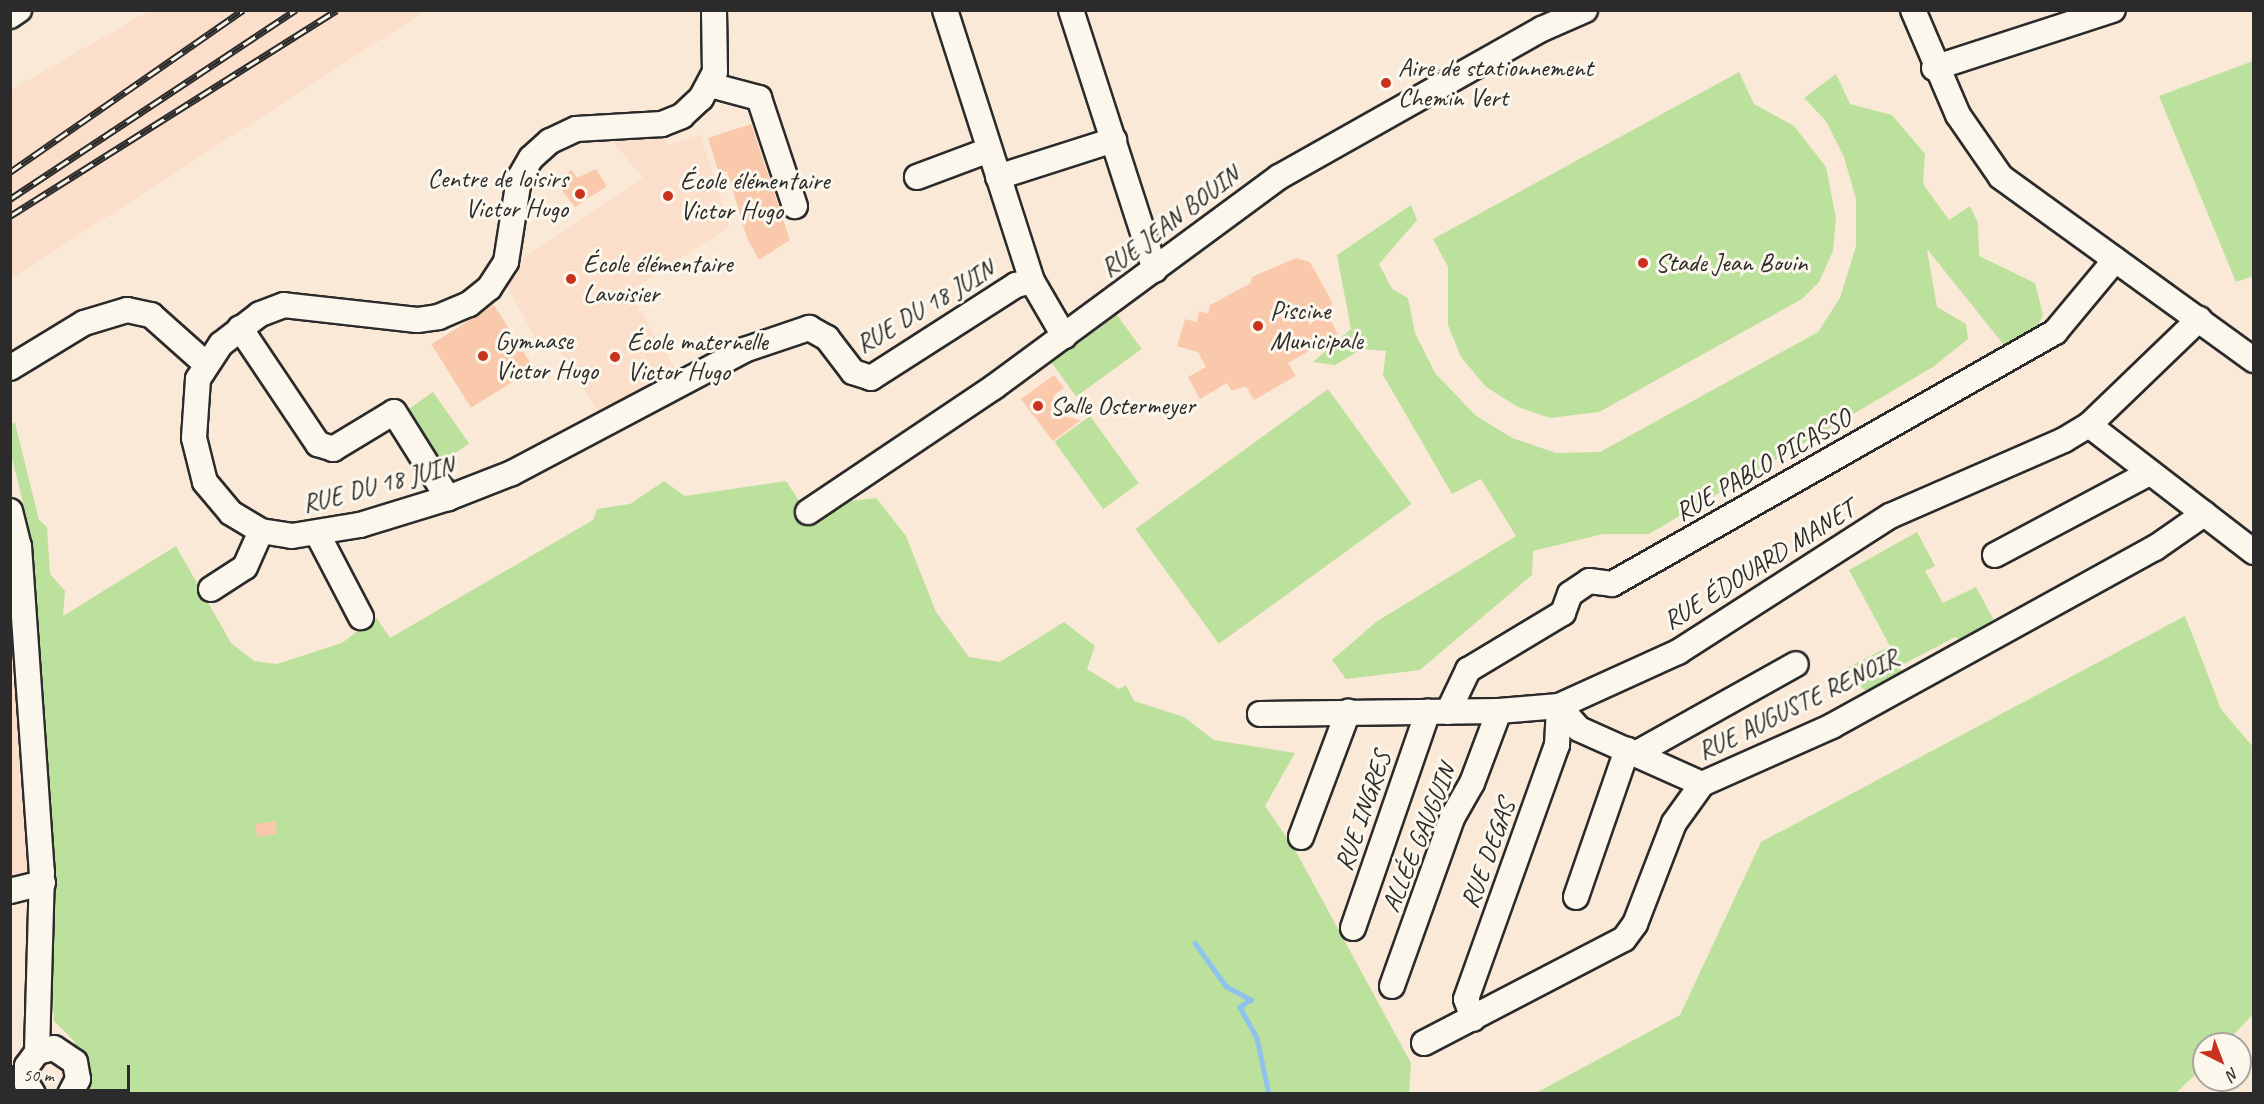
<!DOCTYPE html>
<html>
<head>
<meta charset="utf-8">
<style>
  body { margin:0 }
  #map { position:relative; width:2264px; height:1104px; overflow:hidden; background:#fbe9d8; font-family:Caveat,sans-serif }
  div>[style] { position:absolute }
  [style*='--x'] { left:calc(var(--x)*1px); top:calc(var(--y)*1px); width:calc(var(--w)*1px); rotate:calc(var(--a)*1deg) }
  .built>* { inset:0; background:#fbdfca }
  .green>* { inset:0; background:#bbe19c; transform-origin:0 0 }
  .stream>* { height:4.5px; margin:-2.25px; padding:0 2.25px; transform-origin:2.25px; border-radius:2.25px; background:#8fc2ec }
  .building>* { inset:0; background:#fac8aa; transform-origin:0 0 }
  .roads { filter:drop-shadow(2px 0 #2b2b2b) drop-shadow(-2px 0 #2b2b2b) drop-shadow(0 2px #2b2b2b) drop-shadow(0 -2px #2b2b2b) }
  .minor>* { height:24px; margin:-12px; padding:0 12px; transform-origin:12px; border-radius:12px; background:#fbf7ec }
  .rail>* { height:7px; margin-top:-3.5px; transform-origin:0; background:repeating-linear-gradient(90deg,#fbf7ec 0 14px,#2b2b2b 0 28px); box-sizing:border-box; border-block:2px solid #2b2b2b }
  .dots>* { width:16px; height:16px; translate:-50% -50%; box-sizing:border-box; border:3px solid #fbf7ec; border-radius:50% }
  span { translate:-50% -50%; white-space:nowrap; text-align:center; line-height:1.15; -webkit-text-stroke:6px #fbf7ec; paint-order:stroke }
  .poi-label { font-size:26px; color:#2b2b2b }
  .left { translate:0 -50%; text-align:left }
  .right { translate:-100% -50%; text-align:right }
  .street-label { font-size:26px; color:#2b2b2b }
  .frame { position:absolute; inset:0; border:12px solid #2b2b2b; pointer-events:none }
  .north { position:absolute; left:2192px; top:1032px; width:60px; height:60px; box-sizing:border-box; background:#fbf7ec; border:2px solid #a8a59f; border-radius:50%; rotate:138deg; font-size:16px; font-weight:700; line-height:24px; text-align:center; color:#2b2b2b }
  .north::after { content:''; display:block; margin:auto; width:21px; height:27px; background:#c8321e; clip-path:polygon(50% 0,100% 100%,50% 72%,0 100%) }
  .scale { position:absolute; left:12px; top:1065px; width:118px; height:27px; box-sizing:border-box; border:3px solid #2b2b2b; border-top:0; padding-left:8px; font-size:18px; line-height:21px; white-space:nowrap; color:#2b2b2b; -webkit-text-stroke:4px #fbf7ec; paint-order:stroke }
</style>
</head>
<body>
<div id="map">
  <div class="built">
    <i style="clip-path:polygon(149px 11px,425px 11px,11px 279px,11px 90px)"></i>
    <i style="clip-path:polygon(700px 134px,730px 226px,629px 292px,677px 372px,600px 414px,553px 341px,541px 349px,507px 286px,521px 260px,643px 178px,610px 138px,663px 138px,668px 145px)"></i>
    <i style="clip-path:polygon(10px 599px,32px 879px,10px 881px)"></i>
  </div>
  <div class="green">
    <i style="clip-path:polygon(2253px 61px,2253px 276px,2236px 282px,2159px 96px)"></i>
    <i style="clip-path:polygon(1739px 72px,1754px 104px,1794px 126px,1826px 167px,1836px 218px,1833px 251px,1819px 282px,1802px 299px,1599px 412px,1550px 418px,1518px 407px,1486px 387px,1461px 357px,1448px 325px,1448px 267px,1433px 239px)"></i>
    <i style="clip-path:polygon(1836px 74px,1850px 104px,1892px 115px,1925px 154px,1923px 184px,1949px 220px,1970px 206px,1978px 223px,1979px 256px,2035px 283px,2043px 315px,2033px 336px,2008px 350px,1927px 249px,1937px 307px,1966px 324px,1968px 339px,1933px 367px,1649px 534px,1603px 534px,1533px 551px,1532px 575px,1420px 670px,1346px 679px,1332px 660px,1376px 622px,1516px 536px,1481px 479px,1452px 494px,1383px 375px,1386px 351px,1362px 349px,1335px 365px,1313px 362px,1351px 329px,1337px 255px,1411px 205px,1417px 220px,1379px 264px,1392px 289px,1408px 298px,1415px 333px,1435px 373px,1475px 415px,1512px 438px,1556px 453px,1600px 452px,1818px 332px,1840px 298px,1856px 246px,1856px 199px,1844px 157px,1826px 121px,1804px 98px)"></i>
    <i style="left:1117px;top:315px;width:42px;height:81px;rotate:54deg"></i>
    <i style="left:1328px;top:389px;width:142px;height:238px;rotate:54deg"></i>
    <i style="left:433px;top:392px;width:63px;height:33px;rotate:55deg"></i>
    <i style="left:1090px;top:416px;width:83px;height:44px;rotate:54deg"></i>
    <i style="clip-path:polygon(15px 423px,39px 520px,47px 527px,50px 574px,65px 591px,63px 616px,176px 546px,231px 643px,254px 661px,277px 664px,342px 643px,376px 617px,390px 638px,593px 520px,597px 509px,630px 504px,664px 481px,685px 496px,786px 481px,814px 523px,849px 501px,876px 498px,906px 536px,936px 612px,969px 657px,1000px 662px,1064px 622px,1095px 646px,1087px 669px,1119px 689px,1126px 685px,1134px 701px,1184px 717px,1214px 740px,1295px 753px,1265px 806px,1294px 848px,1411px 1063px,1409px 1093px,68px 1093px,81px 1071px,74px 1041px,54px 1021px,39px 630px,28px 523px,11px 454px,10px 424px)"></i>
    <i style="clip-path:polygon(1917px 532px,1935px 566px,1925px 571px,1943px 603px,1976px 587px,1997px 626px,1965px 644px,1955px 637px,1898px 667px,1908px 675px,1870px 694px,1841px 671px,1890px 646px,1849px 570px)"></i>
    <i style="clip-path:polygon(2185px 616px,2221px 709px,2253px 747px,2254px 1013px,2225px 1044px,2204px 1044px,2204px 1066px,2176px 1093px,1536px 1093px,1680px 1015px,1761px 842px)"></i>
  </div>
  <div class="stream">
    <i style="--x:1195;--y:943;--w:53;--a:54.2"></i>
    <i style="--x:1226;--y:986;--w:29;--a:29"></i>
    <i style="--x:1251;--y:1000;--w:13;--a:148"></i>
    <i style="--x:1240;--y:1007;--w:35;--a:61"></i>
    <i style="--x:1257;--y:1038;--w:57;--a:77.9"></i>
  </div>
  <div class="building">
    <i style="clip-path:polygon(751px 124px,790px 240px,759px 260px,747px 238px,727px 171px,719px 174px,708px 138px)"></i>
    <i style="clip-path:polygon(596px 169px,607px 186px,575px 207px,561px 189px,568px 184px,563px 176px,572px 170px,577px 178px)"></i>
    <i style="clip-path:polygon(1296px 258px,1310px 262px,1332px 302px,1328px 316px,1338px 334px,1288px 363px,1296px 376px,1254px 400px,1246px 386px,1232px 391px,1227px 383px,1200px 399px,1188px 377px,1206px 367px,1198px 352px,1177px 346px,1185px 319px,1197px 322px,1199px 311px,1208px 314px,1210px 305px,1251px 283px,1252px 277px)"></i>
    <i style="left:494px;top:305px;width:75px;height:74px;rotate:58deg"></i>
    <i style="clip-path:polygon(1054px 375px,1064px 388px,1054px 395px,1050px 414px,1081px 420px,1053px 441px,1021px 399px)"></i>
    <i style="left:275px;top:821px;width:13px;height:20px;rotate:81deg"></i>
  </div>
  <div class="roads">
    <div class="minor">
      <i style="--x:714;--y:10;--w:62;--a:89.1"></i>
      <i style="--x:715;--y:72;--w:30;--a:118"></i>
      <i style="--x:701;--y:98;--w:26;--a:137"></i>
      <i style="--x:682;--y:116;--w:22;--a:158"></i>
      <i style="--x:662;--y:124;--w:86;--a:176.7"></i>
      <i style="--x:576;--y:129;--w:29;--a:155"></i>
      <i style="--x:550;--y:141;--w:25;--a:138"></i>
      <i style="--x:531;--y:158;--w:24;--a:120"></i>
      <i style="--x:519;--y:179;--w:84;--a:98.9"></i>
      <i style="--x:506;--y:262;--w:31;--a:123"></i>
      <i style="--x:489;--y:288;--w:26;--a:141"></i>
      <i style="--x:469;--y:304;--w:33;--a:157"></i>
      <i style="--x:439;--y:317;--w:22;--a:172"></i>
      <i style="--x:417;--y:320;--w:134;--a:-173.6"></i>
      <i style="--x:284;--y:305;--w:26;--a:159"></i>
      <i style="--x:260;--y:314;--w:49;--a:142.4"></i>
      <i style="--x:221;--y:344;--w:42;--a:123.3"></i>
      <i style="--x:198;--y:379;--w:59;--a:93.9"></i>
      <i style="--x:194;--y:438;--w:45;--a:76"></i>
      <i style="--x:205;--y:482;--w:40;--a:50"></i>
      <i style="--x:231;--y:513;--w:35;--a:31"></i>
      <i style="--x:261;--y:531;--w:31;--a:9"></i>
      <i style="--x:292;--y:536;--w:69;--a:-9.2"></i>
      <i style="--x:360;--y:525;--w:92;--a:-17.1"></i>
      <i style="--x:448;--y:498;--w:69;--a:-21.3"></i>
      <i style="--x:512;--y:473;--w:263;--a:-27.9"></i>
      <i style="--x:744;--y:350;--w:69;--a:-18.7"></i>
      <i style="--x:809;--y:328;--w:21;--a:29"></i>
      <i style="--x:827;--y:338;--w:43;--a:52.6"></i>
      <i style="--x:853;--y:372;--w:19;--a:18"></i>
      <i style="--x:871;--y:378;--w:172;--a:-32.7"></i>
      <i style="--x:1016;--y:285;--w:16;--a:-14"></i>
      <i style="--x:1032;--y:281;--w:64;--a:59.8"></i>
      <i style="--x:945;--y:10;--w:285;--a:72.2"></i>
      <i style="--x:1071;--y:10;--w:273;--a:72.1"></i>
      <i style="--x:1913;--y:10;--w:114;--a:66.8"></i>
      <i style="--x:1958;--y:115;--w:75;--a:55.3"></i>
      <i style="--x:2001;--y:177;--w:312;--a:35.9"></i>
      <i style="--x:10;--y:16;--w:11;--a:-34"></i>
      <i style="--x:1934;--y:68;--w:188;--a:-18"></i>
      <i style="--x:710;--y:85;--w:51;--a:14.9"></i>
      <i style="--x:759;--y:98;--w:114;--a:71.6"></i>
      <i style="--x:917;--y:177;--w:77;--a:-20.6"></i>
      <i style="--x:998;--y:177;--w:122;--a:-17.7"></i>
      <i style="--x:240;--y:328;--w:140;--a:56.1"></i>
      <i style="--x:318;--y:444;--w:16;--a:18"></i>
      <i style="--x:333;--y:449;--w:71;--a:-31.2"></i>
      <i style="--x:394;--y:412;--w:102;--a:57.9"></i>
      <i style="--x:10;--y:368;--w:87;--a:-31.3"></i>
      <i style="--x:84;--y:323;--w:45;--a:-16.8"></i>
      <i style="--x:127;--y:310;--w:25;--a:12"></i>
      <i style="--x:151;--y:315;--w:74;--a:41.7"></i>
      <i style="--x:2089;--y:425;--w:208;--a:37.6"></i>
      <i style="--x:10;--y:511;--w:36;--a:76"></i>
      <i style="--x:19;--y:546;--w:327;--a:86"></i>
      <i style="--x:42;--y:872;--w:180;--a:91.6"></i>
      <i style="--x:808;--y:512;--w:224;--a:-33.9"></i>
      <i style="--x:994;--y:387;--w:354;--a:-36.4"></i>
      <i style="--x:1279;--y:177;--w:302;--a:-29.4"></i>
      <i style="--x:1542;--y:29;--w:47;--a:-23.8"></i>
      <i style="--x:317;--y:533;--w:95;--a:62.4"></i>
      <i style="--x:1995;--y:555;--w:174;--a:-28"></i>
      <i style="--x:211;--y:589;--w:40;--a:-32.9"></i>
      <i style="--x:245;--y:567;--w:39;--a:-66"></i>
      <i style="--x:1559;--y:706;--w:30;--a:49"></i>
      <i style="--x:1579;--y:729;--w:135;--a:24.1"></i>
      <i style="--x:1448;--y:712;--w:47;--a:-64.5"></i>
      <i style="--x:1468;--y:670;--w:111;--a:-31"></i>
      <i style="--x:1563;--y:613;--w:20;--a:-70"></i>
      <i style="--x:1570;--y:594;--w:23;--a:-34"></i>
      <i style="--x:1589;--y:581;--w:23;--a:7"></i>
      <i style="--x:1612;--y:584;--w:510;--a:-29.63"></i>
      <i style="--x:2055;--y:332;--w:94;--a:-50.2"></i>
      <i style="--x:1260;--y:714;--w:239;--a:-0.7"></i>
      <i style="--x:1499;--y:711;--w:60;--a:-4.8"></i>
      <i style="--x:1559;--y:706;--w:131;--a:-24.4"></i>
      <i style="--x:1678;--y:652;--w:252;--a:-32.7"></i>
      <i style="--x:1890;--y:516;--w:190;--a:-23.6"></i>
      <i style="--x:2064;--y:440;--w:29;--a:-31"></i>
      <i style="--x:2089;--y:425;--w:153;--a:-43.9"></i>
      <i style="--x:1635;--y:754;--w:184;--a:-29.2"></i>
      <i style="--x:1301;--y:837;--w:134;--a:-69.4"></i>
      <i style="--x:10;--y:891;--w:34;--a:-14"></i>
      <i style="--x:1576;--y:897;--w:156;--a:-70.9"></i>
      <i style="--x:1353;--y:928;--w:229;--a:-70.9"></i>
      <i style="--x:1392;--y:986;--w:178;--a:-70.3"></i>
      <i style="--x:1452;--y:818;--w:40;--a:-60.3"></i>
      <i style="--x:1472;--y:783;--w:77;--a:-69.4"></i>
      <i style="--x:1473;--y:1019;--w:21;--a:-109"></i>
      <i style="--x:1466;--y:999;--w:270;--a:-70.3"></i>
      <i style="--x:1557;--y:745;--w:39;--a:-87"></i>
      <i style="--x:1424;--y:1043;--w:225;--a:-27.5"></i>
      <i style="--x:1624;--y:939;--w:19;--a:-54"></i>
      <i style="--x:1635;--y:924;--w:108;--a:-68.9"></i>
      <i style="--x:1674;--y:823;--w:48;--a:-54.3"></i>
      <i style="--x:1702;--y:784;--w:142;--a:-24"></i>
      <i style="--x:1832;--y:726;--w:369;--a:-28.9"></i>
      <i style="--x:2155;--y:548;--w:60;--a:-34.8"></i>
      <i style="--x:33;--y:1094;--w:12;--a:-121"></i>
      <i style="--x:27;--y:1084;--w:18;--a:-90"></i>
      <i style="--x:27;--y:1066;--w:17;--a:-54"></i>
      <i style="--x:37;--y:1052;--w:17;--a:-13"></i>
      <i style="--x:54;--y:1048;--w:25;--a:34"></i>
      <i style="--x:75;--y:1062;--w:17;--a:80"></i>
      <i style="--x:78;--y:1079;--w:17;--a:118"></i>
    </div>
  </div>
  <div class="rail">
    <i style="--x:10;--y:172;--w:284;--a:-34.8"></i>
    <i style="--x:10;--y:199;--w:343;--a:-33.5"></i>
    <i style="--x:10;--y:216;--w:386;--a:-32.2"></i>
  </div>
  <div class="dots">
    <i style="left:1386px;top:83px;background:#c8321e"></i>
    <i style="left:580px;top:194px;background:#c8321e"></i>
    <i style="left:668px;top:196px;background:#c8321e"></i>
    <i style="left:1643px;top:263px;background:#c8321e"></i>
    <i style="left:571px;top:279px;background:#c8321e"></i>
    <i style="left:1258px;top:326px;background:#c8321e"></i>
    <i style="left:483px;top:356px;background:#c8321e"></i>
    <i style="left:615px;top:357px;background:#c8321e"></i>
    <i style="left:1038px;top:406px;background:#c8321e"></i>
  </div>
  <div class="poi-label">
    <span class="left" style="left:1398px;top:83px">Aire de stationnement<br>Chemin Vert</span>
    <span class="right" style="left:568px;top:194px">Centre de loisirs<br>Victor Hugo</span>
    <span class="left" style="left:680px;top:196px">École élémentaire<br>Victor Hugo</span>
    <span class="left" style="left:1655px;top:263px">Stade Jean Bouin</span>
    <span class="left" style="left:583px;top:279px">École élémentaire<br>Lavoisier</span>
    <span class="left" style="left:1270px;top:326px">Piscine<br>Municipale</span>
    <span class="left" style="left:495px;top:356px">Gymnase<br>Victor Hugo</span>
    <span class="left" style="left:627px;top:357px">École maternelle<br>Victor Hugo</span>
    <span class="left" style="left:1050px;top:406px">Salle Ostermeyer</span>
  </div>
  <div class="street-label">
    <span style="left:1170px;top:222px;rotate:-37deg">RUE JEAN BOUIN</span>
    <span style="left:925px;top:307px;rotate:-31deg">RUE DU 18 JUIN</span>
    <span style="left:1763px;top:465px;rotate:-30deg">RUE PABLO PICASSO</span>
    <span style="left:378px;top:485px;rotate:-15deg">RUE DU 18 JUIN</span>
    <span style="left:1759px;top:565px;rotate:-32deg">RUE ÉDOUARD MANET</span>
    <span style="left:1798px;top:705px;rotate:-26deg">RUE AUGUSTE RENOIR</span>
    <span style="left:1363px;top:811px;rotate:-71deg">RUE INGRES</span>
    <span style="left:1419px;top:838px;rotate:-68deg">ALLÉE GAUGUIN</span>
    <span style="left:1488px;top:854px;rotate:-70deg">RUE DEGAS</span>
  </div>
  <div class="frame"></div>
  <div class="north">N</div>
  <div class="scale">50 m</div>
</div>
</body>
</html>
